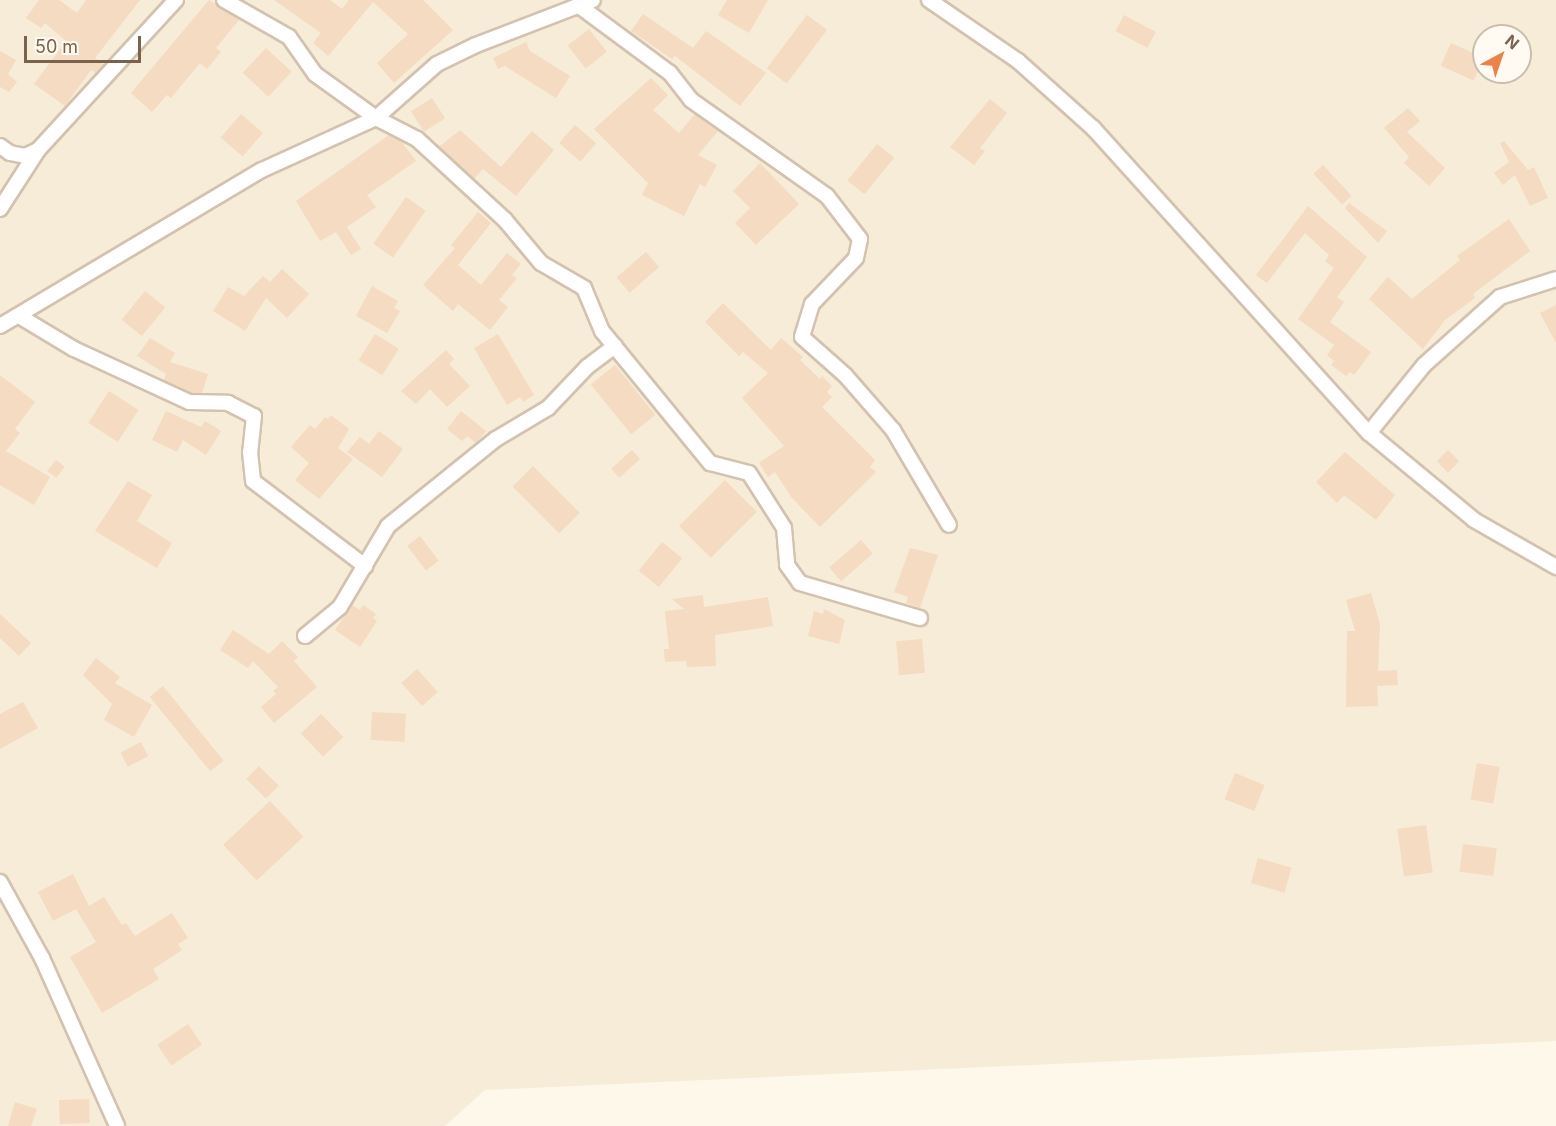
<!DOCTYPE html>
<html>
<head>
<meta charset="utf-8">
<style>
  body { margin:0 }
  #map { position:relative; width:1556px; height:1126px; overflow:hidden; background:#fef8eb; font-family:Inter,sans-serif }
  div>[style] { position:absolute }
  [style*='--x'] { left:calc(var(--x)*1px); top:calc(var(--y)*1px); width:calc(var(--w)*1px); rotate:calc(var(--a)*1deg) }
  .residential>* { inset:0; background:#f6ecd8 }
  .building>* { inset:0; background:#f5dbc1; transform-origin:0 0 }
  .roads { filter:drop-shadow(2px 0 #d2c2af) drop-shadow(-2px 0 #d2c2af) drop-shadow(0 2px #d2c2af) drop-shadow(0 -2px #d2c2af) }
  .minor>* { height:14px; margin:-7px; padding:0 7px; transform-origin:7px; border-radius:7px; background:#fff }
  span { translate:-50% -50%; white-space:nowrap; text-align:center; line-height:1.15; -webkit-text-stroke:4.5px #fffbf2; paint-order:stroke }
  .north { position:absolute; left:1472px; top:24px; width:60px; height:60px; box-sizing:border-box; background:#fffbf2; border:2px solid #cabeaf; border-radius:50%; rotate:40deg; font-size:16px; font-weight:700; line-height:24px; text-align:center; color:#7b624b }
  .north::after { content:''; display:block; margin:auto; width:21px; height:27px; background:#ec824b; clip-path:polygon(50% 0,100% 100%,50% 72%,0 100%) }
  .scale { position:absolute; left:24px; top:36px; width:117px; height:27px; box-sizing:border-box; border:3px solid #7b624b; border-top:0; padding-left:8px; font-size:18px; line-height:21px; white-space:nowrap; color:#7b624b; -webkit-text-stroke:4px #fffbf2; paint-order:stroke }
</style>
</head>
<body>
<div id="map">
  <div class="residential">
    <i style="clip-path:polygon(evenodd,0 0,1556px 0,1556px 1041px,485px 1090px,445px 1126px,0 1126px,0 0,1484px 36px,1520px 36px,1520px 72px,1484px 72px,1484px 36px)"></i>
  </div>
  <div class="building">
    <i style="clip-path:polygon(39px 0,59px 0,77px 13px,86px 0,140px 0,95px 58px,104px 65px,96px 73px,91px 70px,65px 106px,34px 84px,66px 41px,45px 23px,41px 28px,26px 18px)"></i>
    <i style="clip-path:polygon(209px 0,239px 20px,216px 48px,221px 52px,207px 69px,200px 63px,171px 98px,167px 95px,152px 112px,131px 93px)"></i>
    <i style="clip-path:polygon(274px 0,330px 0,342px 9px,349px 0,423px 0,453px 30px,394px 83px,377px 63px,408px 34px,373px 2px,328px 56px,313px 43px,321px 33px)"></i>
    <i style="clip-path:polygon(727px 0,768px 0,749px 33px,718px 15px)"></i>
    <i style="clip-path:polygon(643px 14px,693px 48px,706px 31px,766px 73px,740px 106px,675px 56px,672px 59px,631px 31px)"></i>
    <i style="left:807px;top:15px;width:25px;height:67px;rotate:37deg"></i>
    <i style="left:1124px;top:15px;width:36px;height:18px;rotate:28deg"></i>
    <i style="left:589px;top:29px;width:29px;height:27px;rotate:52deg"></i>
    <i style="clip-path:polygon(526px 42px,530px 51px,570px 76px,556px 98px,505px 66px,498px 69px,493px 58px)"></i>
    <i style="left:1451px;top:43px;width:36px;height:25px;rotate:24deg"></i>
    <i style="left:266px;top:48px;width:35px;height:34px;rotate:43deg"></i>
    <i style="clip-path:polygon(0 51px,16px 60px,8px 74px,17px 82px,9px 92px,0 87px)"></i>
    <i style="clip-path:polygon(651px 78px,668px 95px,653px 110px,679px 133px,695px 114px,718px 131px,698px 155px,717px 165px,705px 187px,700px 184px,684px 216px,642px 195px,648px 183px,594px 129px)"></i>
    <i style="left:432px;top:98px;width:24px;height:25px;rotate:57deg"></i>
    <i style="clip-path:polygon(990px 99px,1007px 113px,980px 148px,985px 151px,974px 165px,950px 147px)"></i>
    <i style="clip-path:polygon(1408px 108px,1420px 121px,1407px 132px,1445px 168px,1429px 186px,1404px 163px,1409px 157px,1384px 128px)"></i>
    <i style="left:241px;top:114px;width:29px;height:31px;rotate:41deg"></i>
    <i style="left:575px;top:125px;width:28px;height:24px;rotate:41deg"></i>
    <i style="clip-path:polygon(460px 130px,501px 167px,532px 131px,554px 150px,516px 196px,483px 169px,474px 179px,439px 147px)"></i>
    <i style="clip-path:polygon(389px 135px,402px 142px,416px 161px,367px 195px,376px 207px,347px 227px,361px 249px,351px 255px,336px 232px,320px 241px,296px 201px)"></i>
    <i style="clip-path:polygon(1504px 141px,1528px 170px,1534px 167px,1548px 198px,1530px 206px,1515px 175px,1503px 185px,1494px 173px,1509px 162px,1500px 143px)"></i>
    <i style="left:877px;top:144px;width:22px;height:47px;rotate:39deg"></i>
    <i style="clip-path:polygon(760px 163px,799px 204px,756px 245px,735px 223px,750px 208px,733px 191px)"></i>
    <i style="left:1323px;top:165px;width:42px;height:13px;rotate:47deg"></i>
    <i style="left:406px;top:197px;width:24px;height:57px;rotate:35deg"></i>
    <i style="clip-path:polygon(1349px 203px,1387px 231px,1378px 243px,1345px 208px)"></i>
    <i style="clip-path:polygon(1308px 206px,1367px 257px,1337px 297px,1344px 302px,1330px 322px,1371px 352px,1354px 375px,1350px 372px,1346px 376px,1331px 365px,1334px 361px,1327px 355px,1334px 345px,1298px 319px,1334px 268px,1325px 261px,1329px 255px,1305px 233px,1267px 283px,1256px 275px)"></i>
    <i style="clip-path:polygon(478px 212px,491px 223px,458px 265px,481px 285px,507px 253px,521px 264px,512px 275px,517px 278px,499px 300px,508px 307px,490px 330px,458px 304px,453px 311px,423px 285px,455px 248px,451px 245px)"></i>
    <i style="clip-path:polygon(1509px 219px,1530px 251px,1473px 294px,1475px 298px,1445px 320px,1423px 349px,1369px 299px,1388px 277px,1412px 299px,1460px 260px,1457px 256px)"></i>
    <i style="left:646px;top:252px;width:20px;height:39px;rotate:49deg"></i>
    <i style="clip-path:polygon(282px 269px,309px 294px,287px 318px,266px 298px,245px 331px,213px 311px,228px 287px,244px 296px,263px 276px,270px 282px)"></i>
    <i style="clip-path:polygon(372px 286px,398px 301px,394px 308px,400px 311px,387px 333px,356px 316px)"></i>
    <i style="left:145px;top:291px;width:26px;height:37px;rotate:39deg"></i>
    <i style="clip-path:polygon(723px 303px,771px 350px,781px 338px,803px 357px,800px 360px,820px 379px,822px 376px,832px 386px,827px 392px,832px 397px,822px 407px,875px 460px,870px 467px,876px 472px,820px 527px,791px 497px,775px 472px,768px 477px,759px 463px,784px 446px,742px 398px,768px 373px,743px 352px,739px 356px,705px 322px)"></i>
    <i style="clip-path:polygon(1556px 305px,1556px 343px,1540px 313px)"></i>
    <i style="left:375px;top:334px;width:28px;height:31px;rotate:32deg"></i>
    <i style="clip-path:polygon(498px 334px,534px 395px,523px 402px,520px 397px,507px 405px,474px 348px)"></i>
    <i style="clip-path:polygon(150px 338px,175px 353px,170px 362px,208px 374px,202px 393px,191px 393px,164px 380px,166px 374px,137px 356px)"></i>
    <i style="clip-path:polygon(446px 350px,454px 359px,449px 364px,470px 386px,447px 407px,430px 389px,416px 404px,401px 391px)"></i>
    <i style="left:615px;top:365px;width:64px;height:31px;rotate:51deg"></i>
    <i style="clip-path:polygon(0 375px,35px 402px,15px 429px,20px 433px,6px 451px,50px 477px,34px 505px,0 485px)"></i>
    <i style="left:109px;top:391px;width:35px;height:38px;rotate:33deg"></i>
    <i style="clip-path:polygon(166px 411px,201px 427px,205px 421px,221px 431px,206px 455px,183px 440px,177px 452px,152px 440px)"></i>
    <i style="clip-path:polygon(461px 411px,486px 431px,476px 443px,467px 436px,462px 441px,447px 429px)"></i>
    <i style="clip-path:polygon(331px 415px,349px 429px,338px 448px,353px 459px,319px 499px,295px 480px,309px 463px,291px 447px,310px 425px,315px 429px,325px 417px,328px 419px)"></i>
    <i style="clip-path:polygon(379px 431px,403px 449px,382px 477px,347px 452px,360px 437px,369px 444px)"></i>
    <i style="left:632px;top:450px;width:12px;height:28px;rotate:48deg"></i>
    <i style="left:1448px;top:450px;width:16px;height:16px;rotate:45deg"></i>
    <i style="clip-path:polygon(1345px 452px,1395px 495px,1376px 520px,1344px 495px,1337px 503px,1316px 482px)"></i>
    <i style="left:56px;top:460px;width:11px;height:14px;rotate:38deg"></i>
    <i style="left:533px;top:466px;width:66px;height:29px;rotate:45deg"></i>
    <i style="left:725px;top:480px;width:45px;height:65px;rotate:45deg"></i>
    <i style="clip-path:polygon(128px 481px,152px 495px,137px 521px,172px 543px,157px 568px,95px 531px)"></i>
    <i style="left:420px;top:536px;width:31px;height:16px;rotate:53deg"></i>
    <i style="left:861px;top:540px;width:18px;height:42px;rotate:49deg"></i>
    <i style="left:662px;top:542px;width:26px;height:37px;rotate:39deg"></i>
    <i style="clip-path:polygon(910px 548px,938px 555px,920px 608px,906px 603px,908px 597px,894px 592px)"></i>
    <i style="clip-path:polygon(1371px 593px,1380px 624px,1378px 671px,1397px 670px,1398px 685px,1377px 686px,1378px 706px,1346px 707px,1347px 631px,1355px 631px,1346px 600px)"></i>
    <i style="clip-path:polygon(703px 595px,704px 607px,768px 597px,773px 626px,715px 635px,716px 666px,687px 667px,686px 661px,665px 662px,664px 649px,669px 649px,665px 611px,684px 609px,672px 599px)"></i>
    <i style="clip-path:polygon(352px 605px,360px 610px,363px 605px,376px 614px,373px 618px,377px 621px,360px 647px,335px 630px)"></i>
    <i style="clip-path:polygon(824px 609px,845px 620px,839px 644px,808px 636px,814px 611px,823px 614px)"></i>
    <i style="clip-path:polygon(0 614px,31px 643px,19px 656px,0 638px)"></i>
    <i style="clip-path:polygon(233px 630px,269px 654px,282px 641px,298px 657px,294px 661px,317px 687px,274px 723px,261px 707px,276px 694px,273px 691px,278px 687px,253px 661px,248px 668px,220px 650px)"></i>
    <i style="left:922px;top:639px;width:34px;height:26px;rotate:85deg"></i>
    <i style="clip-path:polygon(96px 658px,120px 677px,115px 683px,152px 705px,134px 737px,104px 720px,112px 704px,83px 675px)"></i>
    <i style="left:417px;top:669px;width:31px;height:21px;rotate:48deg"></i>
    <i style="left:163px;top:686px;width:96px;height:17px;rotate:51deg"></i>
    <i style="clip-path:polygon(23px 702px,38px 728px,0 749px,0 714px)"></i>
    <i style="left:372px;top:712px;width:34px;height:28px;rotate:3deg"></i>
    <i style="left:321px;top:714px;width:32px;height:28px;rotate:46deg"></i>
    <i style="left:141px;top:742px;width:16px;height:23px;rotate:63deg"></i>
    <i style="left:1477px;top:763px;width:23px;height:37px;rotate:10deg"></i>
    <i style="left:259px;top:766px;width:28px;height:18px;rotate:45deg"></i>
    <i style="left:1235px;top:773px;width:32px;height:28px;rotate:22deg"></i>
    <i style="left:270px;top:801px;width:49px;height:64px;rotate:47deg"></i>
    <i style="left:1426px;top:825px;width:48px;height:29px;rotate:82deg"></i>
    <i style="left:1463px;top:844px;width:34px;height:28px;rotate:7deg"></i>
    <i style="left:1258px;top:858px;width:35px;height:26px;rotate:16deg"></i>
    <i style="clip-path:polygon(73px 874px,89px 906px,104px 897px,122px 925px,126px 923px,135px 936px,172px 913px,188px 938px,178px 944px,182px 950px,153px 969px,159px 979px,102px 1013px,70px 957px,96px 942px,76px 909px,53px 921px,38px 892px)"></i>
    <i style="left:188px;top:1024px;width:25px;height:37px;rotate:56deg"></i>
    <i style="left:89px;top:1099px;width:24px;height:30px;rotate:88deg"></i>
    <i style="clip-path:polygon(15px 1102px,37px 1109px,31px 1126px,8px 1126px)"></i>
  </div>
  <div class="roads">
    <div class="minor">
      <i style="--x:224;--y:0;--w:75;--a:29.6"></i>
      <i style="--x:289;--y:37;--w:45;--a:54.9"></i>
      <i style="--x:315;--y:74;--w:75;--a:35.8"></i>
      <i style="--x:376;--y:118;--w:46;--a:27.1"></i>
      <i style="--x:417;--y:139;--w:120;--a:42.6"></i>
      <i style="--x:505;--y:220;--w:56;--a:50.1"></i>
      <i style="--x:541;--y:263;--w:50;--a:30.2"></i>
      <i style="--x:584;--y:288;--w:47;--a:67.3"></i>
      <i style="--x:602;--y:331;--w:171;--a:50.7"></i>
      <i style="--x:710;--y:463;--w:40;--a:14.4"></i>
      <i style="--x:749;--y:473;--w:65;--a:57.5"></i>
      <i style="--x:784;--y:528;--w:37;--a:85"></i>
      <i style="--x:787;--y:565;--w:22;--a:54"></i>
      <i style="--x:800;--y:583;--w:125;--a:16.3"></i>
      <i style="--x:929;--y:0;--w:108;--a:34.4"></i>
      <i style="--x:1018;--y:61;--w:101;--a:41.8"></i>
      <i style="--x:1093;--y:128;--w:411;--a:47.9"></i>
      <i style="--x:1369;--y:433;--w:136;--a:39.6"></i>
      <i style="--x:1474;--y:520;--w:95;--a:29.8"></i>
      <i style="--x:578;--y:5;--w:114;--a:36.5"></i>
      <i style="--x:670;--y:73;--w:34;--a:52"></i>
      <i style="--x:691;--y:100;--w:166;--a:35.2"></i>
      <i style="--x:827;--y:196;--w:54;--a:52.5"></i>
      <i style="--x:860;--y:239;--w:19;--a:102"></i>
      <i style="--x:856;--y:258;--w:64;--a:133.7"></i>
      <i style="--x:812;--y:304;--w:34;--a:107"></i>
      <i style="--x:802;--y:337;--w:57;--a:41.5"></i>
      <i style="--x:845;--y:375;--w:73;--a:48.9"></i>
      <i style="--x:893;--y:430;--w:110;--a:59.5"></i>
      <i style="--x:0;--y:146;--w:12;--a:35"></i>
      <i style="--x:10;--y:153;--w:15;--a:11"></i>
      <i style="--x:25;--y:156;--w:14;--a:-25"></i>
      <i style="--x:38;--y:150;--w:204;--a:-47.4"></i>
      <i style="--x:0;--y:209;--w:70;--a:-57.2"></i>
      <i style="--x:19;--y:316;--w:64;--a:31"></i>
      <i style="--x:74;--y:349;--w:127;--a:24.7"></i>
      <i style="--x:189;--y:402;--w:39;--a:1"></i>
      <i style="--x:228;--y:403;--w:29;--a:27"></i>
      <i style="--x:254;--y:416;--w:36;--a:96"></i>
      <i style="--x:250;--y:452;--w:29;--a:84"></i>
      <i style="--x:253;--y:481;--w:141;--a:37.2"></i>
      <i style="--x:0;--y:326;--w:305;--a:-30.8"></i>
      <i style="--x:262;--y:170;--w:125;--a:-24.5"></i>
      <i style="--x:376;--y:118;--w:81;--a:-41.5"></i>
      <i style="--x:437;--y:64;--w:43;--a:-26"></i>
      <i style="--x:476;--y:45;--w:125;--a:-21"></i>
      <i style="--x:1369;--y:433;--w:87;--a:-51"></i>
      <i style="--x:1424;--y:365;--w:102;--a:-41.8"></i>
      <i style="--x:1500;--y:297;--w:59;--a:-17.8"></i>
      <i style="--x:305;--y:636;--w:45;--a:-39.6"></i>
      <i style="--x:340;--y:607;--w:94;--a:-59.3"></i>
      <i style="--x:388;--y:526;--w:139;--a:-38.9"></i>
      <i style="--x:496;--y:439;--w:61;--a:-30.8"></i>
      <i style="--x:548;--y:408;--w:57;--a:-46.4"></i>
      <i style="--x:587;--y:367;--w:35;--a:-37"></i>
      <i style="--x:0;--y:882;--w:87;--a:61.1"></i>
      <i style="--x:42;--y:958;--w:184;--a:65.9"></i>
    </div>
  </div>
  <div class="north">N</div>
  <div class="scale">50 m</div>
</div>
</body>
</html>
